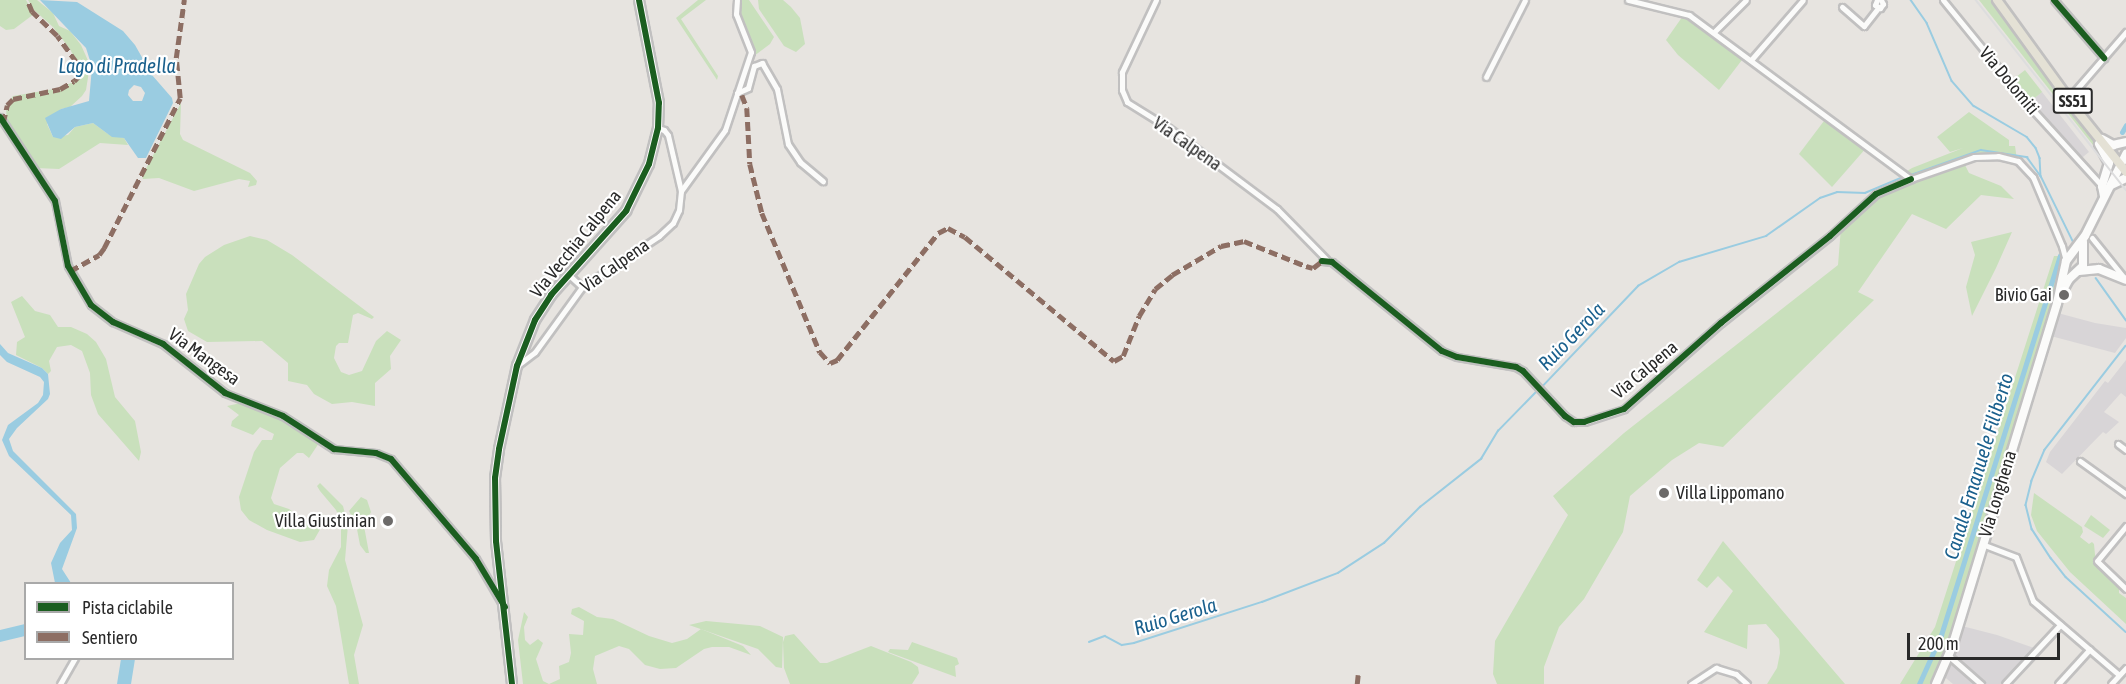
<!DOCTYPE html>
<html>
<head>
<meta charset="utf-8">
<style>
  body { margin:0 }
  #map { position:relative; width:2126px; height:684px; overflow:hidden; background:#e7e4e0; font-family:"Asap Condensed",sans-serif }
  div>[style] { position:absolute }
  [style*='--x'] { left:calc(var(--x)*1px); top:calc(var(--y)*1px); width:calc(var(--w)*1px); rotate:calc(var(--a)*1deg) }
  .industrial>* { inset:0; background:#d8d5d7 }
  .green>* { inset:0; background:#c9e0bc; transform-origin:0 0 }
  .water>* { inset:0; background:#9acce1 }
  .stream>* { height:1.5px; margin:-0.75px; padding:0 0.75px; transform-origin:0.75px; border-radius:0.75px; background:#9acce1 }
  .canal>* { height:5px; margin:-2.5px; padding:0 2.5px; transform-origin:2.5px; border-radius:2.5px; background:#9acce1 }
  .roads { filter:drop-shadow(2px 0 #c1c0c0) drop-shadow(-2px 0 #c1c0c0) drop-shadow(0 2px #c1c0c0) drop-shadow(0 -2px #c1c0c0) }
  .street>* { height:5px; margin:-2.5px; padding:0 2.5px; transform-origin:2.5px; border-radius:2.5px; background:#fbfbfa }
  .secondary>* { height:8px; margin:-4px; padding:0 4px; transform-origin:4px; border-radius:4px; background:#fbfbfa }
  .primary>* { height:8px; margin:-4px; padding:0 4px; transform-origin:4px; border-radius:4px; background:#e4e1d5 }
  .rail>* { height:1.5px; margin:-0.75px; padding:0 0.75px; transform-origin:0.75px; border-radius:0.75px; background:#ddddde }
  .quiet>* { height:4.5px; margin-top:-2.25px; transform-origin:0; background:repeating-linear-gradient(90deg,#8d6e63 0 9px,transparent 0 13.5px) }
  .cycleway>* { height:6px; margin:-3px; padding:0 3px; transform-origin:3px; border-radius:3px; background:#1b5e20 }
  .dots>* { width:16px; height:16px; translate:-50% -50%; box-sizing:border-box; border:3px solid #fff; border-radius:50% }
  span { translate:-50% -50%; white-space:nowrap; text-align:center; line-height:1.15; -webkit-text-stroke:4.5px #fff; paint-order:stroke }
  .shield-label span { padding:2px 4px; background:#fff; border:2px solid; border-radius:4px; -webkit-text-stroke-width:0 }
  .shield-label { font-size:16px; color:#292929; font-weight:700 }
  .street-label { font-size:18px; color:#292929 }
  .poi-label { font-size:18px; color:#292929 }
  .right { translate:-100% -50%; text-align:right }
  .left { translate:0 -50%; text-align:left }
  .water-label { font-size:20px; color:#1a608d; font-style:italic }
  .legend { position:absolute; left:24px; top:582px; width:210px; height:78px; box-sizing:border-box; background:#fff; border:2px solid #a9a9a9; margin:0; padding:8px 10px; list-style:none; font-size:18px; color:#292929 }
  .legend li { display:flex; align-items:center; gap:12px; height:30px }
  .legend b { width:30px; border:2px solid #a9a9a9 }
  .scale { position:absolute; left:1907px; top:633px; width:153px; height:27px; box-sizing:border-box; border:3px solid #292929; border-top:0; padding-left:8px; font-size:18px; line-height:21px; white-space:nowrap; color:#292929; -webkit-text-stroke:4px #fff; paint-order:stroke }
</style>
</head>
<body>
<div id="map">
  <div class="industrial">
    <i style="clip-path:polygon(2042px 92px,2089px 152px,2078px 161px,2027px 104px)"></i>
    <i style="clip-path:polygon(2054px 312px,2095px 323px,2126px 328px,2126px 338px,2115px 353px,2047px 335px)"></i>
    <i style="clip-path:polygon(2126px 360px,2126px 397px,2121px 393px,2104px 412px,2119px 422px,2106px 434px,2103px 432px,2062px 474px,2046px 462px,2050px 452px,2105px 381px,2108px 383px)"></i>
    <i style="clip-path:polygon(1958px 625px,1997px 635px,2037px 649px,2005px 684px,1953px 684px,1941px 674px)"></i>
  </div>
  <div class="green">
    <i style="clip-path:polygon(0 0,26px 0,34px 14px,14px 29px,6px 30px,0 26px)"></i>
    <i style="clip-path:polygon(28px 0,37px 0,53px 13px,59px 26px,70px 31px,81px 45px,90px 65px,86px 90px,82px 96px,70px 107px,61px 109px,47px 124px,53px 137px,68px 135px,75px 127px,93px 123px,108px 134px,124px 138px,128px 145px,100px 143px,59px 169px,36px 168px,7px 126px,6px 106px,13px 96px,60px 88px,73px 82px,80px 69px,70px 49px,53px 27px,33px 9px)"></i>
    <i style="clip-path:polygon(698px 0,706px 0,681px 19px,718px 76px,717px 80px,676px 18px)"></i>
    <i style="clip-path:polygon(736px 0,749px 0,774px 37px,770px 44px,754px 56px,741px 87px,751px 45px,740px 23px)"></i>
    <i style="clip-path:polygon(758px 0,783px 0,791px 7px,800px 18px,805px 44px,796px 52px,784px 46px,759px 9px)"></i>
    <i style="clip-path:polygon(1979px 0,1991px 0,2102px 152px,2100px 154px)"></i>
    <i style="clip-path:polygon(1685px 13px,1745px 56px,1719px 90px,1678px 55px,1666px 40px)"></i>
    <i style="left:2025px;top:70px;width:28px;height:17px;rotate:52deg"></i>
    <i style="clip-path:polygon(181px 103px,180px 134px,183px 140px,250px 173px,257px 181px,256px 185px,248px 187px,250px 181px,239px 179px,194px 191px,159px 178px,143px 179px,142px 176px)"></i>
    <i style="clip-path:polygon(1969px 112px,2009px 140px,2009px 146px,2015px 146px,2017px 160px,1998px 156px,1963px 161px,1969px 173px,2001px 186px,2014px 199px,1981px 195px,1946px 229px,1912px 214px,1858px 292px,1874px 300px,1723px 447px,1699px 443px,1672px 460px,1630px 496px,1623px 532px,1584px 599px,1559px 627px,1544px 667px,1544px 684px,1497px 684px,1493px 674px,1495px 641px,1568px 515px,1553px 496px,1624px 433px,1838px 265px,1841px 227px,1866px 202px,1910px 179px,1904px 173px,1912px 168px,1963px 148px,1950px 152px,1937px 137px)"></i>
    <i style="clip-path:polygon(1827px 117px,1867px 147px,1832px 187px,1799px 154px)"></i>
    <i style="clip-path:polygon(2012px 232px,1996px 268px,1972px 316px,1966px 287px,1975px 255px,1971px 242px)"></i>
    <i style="clip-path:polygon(250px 236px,267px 240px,292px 255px,374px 317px,372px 319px,358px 313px,353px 315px,348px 343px,339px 343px,336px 346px,334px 358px,341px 372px,349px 375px,362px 371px,376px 341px,387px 331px,401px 340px,390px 356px,391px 369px,375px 383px,375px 406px,352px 402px,332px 404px,314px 394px,307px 385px,288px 381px,288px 363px,262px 341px,207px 342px,188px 331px,184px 319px,188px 310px,186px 294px,199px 264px,205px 257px,224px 245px)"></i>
    <i style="clip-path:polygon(2054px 256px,2061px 256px,2060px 280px,1960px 619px,1936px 684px,1900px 684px,1935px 627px)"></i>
    <i style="clip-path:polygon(22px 296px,35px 311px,50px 315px,58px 327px,71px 327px,87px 334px,96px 342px,106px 359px,115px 397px,135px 421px,141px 452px,139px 461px,98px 414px,91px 395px,90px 373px,82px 351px,71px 345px,57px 347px,49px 361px,51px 371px,48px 374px,42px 368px,16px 355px,17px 342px,25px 337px,11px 302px)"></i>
    <i style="clip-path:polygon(241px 403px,277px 415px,319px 443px,309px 458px,303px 453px,297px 453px,280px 468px,271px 498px,274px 504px,289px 509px,305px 521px,323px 514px,326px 519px,314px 540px,300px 542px,267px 530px,249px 520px,241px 510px,239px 497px,254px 452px,262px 440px,272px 440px,274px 434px,260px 427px,253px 435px,231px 426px,232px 421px,239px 415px,227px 406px)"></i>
    <i style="clip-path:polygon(320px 483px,343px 506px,348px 525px,345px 560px,363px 625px,354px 655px,359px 684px,349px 684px,336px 606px,327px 586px,329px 570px,341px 547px,341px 521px,336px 510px,320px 491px,317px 486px)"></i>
    <i style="clip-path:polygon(2034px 493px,2082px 527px,2083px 532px,2080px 537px,2089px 544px,2092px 542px,2094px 544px,2096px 565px,2119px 586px,2119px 593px,2126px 598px,2126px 624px,2070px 572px,2037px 531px,2031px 515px)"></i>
    <i style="clip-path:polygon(361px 497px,367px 500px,371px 512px,364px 526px,369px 553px,366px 553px,360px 545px,356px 524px,349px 511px)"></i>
    <i style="clip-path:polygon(2091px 515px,2110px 530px,2103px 538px,2084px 526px)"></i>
    <i style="clip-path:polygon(1723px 541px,1845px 684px,1767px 684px,1777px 668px,1780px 653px,1779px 639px,1766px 624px,1748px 625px,1747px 649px,1704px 632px,1733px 591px,1718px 576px,1707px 588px,1697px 580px)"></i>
    <i style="clip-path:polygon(579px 607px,597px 617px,613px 619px,649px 636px,672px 643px,687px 639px,701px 629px,743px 646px,751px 655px,729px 647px,712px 647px,704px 649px,676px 668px,660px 669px,645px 665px,629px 649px,619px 646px,595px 656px,593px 669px,597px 684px,523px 684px,518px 640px,524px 612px,528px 617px,524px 627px,525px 640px,530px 645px,538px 639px,543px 643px,536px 659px,543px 681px,549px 684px,560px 679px,559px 666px,569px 662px,571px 653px,569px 634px,583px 635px,584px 621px,571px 614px,572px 609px)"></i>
    <i style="clip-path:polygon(706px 621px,760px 626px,783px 637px,782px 668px,776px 667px,758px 649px,689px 625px)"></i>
    <i style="clip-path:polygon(794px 634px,820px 663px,827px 663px,871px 646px,911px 662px,918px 667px,919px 673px,912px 684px,790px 684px,784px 668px,783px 642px,785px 636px)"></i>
    <i style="clip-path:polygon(912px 642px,957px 658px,959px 664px,955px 666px,956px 677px,888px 652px,890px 649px,908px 650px)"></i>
  </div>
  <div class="water">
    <i style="clip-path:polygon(evenodd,40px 0,77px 2px,123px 31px,135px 45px,152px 75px,172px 98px,173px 103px,146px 158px,138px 158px,124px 138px,112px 137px,93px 123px,75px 127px,61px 139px,53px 137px,45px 118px,61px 109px,89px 101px,92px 67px,86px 48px,40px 0,134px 85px,141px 87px,145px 93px,142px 101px,133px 101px,128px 95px,129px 90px,134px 85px)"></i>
    <i style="clip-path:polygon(0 344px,8px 353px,42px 368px,48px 374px,50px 394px,48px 399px,17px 428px,9px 439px,13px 451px,76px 514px,77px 528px,62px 569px,71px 583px,55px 583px,51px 563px,60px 543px,72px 530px,71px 515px,9px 456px,2px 440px,8px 425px,38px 403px,43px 395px,44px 382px,40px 377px,7px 362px,0 355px)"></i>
    <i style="clip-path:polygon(25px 624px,25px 636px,0 642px,0 630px)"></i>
    <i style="clip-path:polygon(121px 659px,135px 659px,131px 684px,117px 684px)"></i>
  </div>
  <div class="stream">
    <i style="--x:1911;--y:0;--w:28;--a:55"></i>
    <i style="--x:1927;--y:23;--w:63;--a:66.7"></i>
    <i style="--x:1952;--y:81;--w:33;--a:49"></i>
    <i style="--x:1974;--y:106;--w:61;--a:30.3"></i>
    <i style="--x:2027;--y:137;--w:14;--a:51"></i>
    <i style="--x:2036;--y:148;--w:11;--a:68"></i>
    <i style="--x:2040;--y:158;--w:18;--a:87"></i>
    <i style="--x:2041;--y:176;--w:75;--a:63.8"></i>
    <i style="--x:1911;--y:175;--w:74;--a:-19.7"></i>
    <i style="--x:1981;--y:150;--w:47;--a:8.7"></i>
    <i style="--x:2027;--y:157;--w:24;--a:54"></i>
    <i style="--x:2096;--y:278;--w:52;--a:54.5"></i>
    <i style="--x:2126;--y:346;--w:132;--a:127.9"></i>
    <i style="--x:2045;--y:450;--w:34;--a:113"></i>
    <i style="--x:2032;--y:481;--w:25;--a:104"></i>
    <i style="--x:2026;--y:505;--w:25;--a:76"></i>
    <i style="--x:2032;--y:529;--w:35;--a:57"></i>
    <i style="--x:2051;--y:558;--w:24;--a:52"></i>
    <i style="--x:2066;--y:577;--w:81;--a:42.5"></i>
    <i style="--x:1541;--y:388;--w:141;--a:-46.4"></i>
    <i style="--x:1638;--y:286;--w:48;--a:-30.3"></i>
    <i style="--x:1679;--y:262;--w:91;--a:-16.6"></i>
    <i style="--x:1766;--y:236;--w:66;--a:-35.1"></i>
    <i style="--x:1820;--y:198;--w:18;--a:-19"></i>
    <i style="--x:1837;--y:192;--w:28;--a:2"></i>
    <i style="--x:1865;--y:193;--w:41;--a:-22.8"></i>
    <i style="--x:1089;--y:642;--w:17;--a:-21"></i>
    <i style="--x:1105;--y:636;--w:19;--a:28"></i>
    <i style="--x:1122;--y:645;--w:12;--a:-9"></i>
    <i style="--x:1134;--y:643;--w:134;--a:-17.8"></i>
    <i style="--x:1262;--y:602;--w:81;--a:-20.9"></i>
    <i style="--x:1338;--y:573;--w:55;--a:-33.1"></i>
    <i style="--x:1384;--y:543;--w:51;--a:-45"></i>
    <i style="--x:1420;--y:507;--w:78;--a:-38.2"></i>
    <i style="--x:1481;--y:459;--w:33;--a:-59"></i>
    <i style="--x:1498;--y:431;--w:56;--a:-45.7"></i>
  </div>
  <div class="canal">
    <i style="--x:2122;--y:132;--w:8;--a:-60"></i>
    <i style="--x:1919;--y:684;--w:54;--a:-65.8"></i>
    <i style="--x:1941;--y:635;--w:398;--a:-72.6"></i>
  </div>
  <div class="roads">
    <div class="street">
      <i style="--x:1156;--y:0;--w:80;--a:115.3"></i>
      <i style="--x:1122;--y:72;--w:18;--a:90"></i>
      <i style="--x:1122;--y:90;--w:13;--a:67"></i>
      <i style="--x:1127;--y:102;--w:49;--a:31.8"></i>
      <i style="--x:1169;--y:128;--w:135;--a:36.9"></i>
      <i style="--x:1277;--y:209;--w:71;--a:45.6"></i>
      <i style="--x:1628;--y:0;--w:63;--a:13.8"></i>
      <i style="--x:1689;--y:15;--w:276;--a:36.5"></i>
      <i style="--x:1911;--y:179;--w:67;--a:-19.2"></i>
      <i style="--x:1974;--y:157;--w:24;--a:-2"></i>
      <i style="--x:1998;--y:156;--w:21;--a:14"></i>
      <i style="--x:2018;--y:161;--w:22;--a:47"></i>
      <i style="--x:2033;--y:177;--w:75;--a:67.2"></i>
      <i style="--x:2062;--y:246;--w:16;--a:75"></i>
      <i style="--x:1877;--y:0;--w:5;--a:112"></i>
      <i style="--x:1875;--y:5;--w:6;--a:31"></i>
      <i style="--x:1880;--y:8;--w:5;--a:-53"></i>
      <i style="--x:1883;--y:4;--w:4;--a:-117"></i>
      <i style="--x:1943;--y:0;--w:139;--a:50.8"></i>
      <i style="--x:2031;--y:108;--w:105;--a:47.7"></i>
      <i style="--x:2054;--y:0;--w:77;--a:49.2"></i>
      <i style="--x:1842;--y:7;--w:29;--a:41"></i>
      <i style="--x:1864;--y:26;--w:23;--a:-52"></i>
      <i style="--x:1714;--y:32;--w:45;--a:-45"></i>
      <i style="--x:1751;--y:60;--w:79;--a:-49.1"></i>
      <i style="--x:1486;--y:77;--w:86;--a:-63.1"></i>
      <i style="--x:737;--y:93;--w:12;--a:-24"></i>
      <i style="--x:748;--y:88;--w:23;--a:-75"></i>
      <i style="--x:754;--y:66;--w:9;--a:-21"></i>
      <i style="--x:762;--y:63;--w:30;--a:60"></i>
      <i style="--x:777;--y:89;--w:56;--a:78.7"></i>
      <i style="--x:788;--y:144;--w:22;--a:56"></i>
      <i style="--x:800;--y:162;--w:30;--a:40"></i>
      <i style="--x:2068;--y:99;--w:89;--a:-49.1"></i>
      <i style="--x:0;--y:117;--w:100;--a:56.8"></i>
      <i style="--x:55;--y:201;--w:66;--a:78.7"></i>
      <i style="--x:68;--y:266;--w:45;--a:59.5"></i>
      <i style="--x:91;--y:305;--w:28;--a:38"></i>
      <i style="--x:113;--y:322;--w:55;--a:23.7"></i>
      <i style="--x:163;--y:344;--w:79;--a:38.3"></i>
      <i style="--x:225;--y:393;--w:62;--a:21.6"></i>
      <i style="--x:283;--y:416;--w:61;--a:32.9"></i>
      <i style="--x:334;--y:449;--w:42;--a:5.4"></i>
      <i style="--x:376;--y:453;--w:16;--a:22"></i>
      <i style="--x:391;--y:459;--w:131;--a:49.6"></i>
      <i style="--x:476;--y:559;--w:50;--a:59.8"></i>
      <i style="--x:681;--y:191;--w:75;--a:-54.2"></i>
      <i style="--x:725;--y:130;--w:82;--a:-71.6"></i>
      <i style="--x:751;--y:52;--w:41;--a:-111.5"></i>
      <i style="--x:736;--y:14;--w:14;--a:-86"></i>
      <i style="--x:2092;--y:238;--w:53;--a:51.2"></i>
      <i style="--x:1322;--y:261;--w:10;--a:6"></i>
      <i style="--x:1332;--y:262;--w:141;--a:39"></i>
      <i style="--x:1442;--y:351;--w:16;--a:22"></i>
      <i style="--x:1457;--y:357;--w:60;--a:9.6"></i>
      <i style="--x:1516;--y:367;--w:8;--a:30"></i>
      <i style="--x:1523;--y:371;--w:62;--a:47"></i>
      <i style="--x:1565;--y:416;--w:11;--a:34"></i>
      <i style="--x:1574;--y:422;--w:10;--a:0"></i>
      <i style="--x:1584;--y:422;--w:42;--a:-18"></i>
      <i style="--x:1624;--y:409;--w:130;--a:-41.6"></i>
      <i style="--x:1721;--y:323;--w:139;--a:-38.6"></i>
      <i style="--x:1830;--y:236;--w:62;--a:-42.4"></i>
      <i style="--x:1876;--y:194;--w:38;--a:-23"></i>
      <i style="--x:569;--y:275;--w:18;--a:43"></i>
      <i style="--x:518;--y:365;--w:21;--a:-37"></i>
      <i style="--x:535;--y:352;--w:80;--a:-54.1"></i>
      <i style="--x:582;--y:287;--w:92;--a:-33.5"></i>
      <i style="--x:659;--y:236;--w:19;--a:-43"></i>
      <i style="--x:673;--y:223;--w:14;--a:-65"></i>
      <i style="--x:679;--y:210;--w:19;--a:-84"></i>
      <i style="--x:681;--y:191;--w:57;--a:-103.1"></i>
      <i style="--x:668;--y:135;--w:6;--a:-129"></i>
      <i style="--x:664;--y:130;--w:6;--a:-162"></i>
      <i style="--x:2118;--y:444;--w:10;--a:37"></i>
      <i style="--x:2080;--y:461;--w:57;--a:35.7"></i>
      <i style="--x:2126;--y:526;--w:45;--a:129.6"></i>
      <i style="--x:2097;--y:561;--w:40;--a:44"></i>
      <i style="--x:1982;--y:544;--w:36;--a:21"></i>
      <i style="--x:2016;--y:557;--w:47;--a:68.9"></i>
      <i style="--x:2033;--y:601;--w:113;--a:40.7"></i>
      <i style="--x:1949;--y:656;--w:43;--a:41.2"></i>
      <i style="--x:60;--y:684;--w:30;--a:-60"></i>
      <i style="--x:1691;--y:684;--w:30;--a:-33"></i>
      <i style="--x:1716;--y:668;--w:21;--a:17"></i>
      <i style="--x:1736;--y:674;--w:15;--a:42"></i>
      <i style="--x:2005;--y:684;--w:81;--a:-47"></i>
      <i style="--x:2058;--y:684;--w:47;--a:-47.6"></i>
      <i style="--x:2111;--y:684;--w:22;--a:-47"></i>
    </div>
    <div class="secondary">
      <i style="--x:2102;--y:139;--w:13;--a:29"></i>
      <i style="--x:2113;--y:145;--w:13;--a:-13"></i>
      <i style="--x:2099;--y:144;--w:21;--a:62"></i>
      <i style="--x:2109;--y:163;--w:24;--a:107"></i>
      <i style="--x:2102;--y:186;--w:10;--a:79"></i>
      <i style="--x:2111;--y:185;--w:17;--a:-25"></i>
      <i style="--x:2079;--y:271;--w:20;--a:-6"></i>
      <i style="--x:2099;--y:269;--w:29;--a:22"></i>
      <i style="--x:2064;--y:288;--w:10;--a:-61"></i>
      <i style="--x:2069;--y:279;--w:19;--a:-43"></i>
      <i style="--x:2083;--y:266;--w:24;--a:-90"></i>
      <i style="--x:512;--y:684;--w:144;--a:-96.4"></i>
      <i style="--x:496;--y:541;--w:63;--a:-90.9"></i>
      <i style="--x:495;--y:478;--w:29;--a:-82"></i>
      <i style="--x:499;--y:449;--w:85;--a:-77.8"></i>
      <i style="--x:517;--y:366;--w:49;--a:-68.6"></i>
      <i style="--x:535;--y:320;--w:30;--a:-57"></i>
      <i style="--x:551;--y:295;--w:113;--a:-48.2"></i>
      <i style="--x:626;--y:211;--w:52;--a:-63.9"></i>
      <i style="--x:649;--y:164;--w:37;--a:-76"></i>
      <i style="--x:658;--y:128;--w:25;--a:-88"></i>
      <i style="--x:659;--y:103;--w:105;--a:-101"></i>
      <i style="--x:1936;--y:684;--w:40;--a:-66.6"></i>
      <i style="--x:1952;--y:647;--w:360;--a:-73"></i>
      <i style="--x:2057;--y:303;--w:43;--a:-77.9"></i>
      <i style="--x:2066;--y:261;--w:31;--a:-53"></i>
      <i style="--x:2085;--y:236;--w:92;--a:-63.4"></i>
    </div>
    <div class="primary">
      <i style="--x:1997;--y:0;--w:138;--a:54.1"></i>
      <i style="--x:2078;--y:112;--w:77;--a:51.3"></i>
    </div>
  </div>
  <div class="rail">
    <i style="--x:1976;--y:0;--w:242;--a:51.7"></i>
  </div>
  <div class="quiet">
    <i style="--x:742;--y:95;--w:14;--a:69"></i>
    <i style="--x:747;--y:108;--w:56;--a:86.9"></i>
    <i style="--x:750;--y:164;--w:50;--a:76.2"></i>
    <i style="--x:762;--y:213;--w:151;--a:67.4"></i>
    <i style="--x:820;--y:352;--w:15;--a:48"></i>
    <i style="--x:830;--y:363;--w:8;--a:-23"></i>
    <i style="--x:837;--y:360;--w:162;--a:-51.5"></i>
    <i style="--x:938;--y:233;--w:11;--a:-27"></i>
    <i style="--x:948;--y:228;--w:19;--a:28"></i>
    <i style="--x:965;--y:237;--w:194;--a:39.8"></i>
    <i style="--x:1114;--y:361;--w:10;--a:-29"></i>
    <i style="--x:1123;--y:356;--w:43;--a:-68.2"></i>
    <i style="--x:1139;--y:316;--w:31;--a:-59"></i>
    <i style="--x:1155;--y:289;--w:22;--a:-39"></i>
    <i style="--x:1172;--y:275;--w:57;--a:-30.6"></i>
    <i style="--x:1221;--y:246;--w:24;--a:-12"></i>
    <i style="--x:1244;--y:241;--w:67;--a:22"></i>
    <i style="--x:1306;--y:266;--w:7;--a:16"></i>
    <i style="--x:1313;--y:268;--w:11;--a:-38"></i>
    <i style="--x:3;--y:123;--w:18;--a:-77"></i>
    <i style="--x:7;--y:105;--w:8;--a:-45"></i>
    <i style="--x:13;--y:99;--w:48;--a:-12"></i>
    <i style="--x:60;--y:89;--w:16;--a:-30"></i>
    <i style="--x:74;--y:81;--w:8;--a:-45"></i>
    <i style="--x:80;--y:75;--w:14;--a:-107"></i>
    <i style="--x:76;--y:62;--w:32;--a:-126"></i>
    <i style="--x:57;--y:36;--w:35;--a:-136"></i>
    <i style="--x:32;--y:12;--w:13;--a:-113"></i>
    <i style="--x:70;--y:271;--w:33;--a:-29"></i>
    <i style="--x:99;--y:255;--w:9;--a:-54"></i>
    <i style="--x:104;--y:248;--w:168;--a:-63.1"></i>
    <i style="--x:180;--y:98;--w:40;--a:-95.7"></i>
    <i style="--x:176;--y:58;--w:59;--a:-82.1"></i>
    <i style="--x:1357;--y:684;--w:9;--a:-84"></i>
  </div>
  <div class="cycleway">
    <i style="--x:2054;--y:0;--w:77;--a:49.2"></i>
    <i style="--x:0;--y:117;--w:100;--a:56.8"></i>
    <i style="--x:55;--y:201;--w:66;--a:78.7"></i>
    <i style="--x:68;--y:266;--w:45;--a:59.5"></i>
    <i style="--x:91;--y:305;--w:28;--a:38"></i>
    <i style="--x:113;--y:322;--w:55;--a:23.7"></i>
    <i style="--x:163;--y:344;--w:79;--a:38.3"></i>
    <i style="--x:225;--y:393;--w:62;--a:21.6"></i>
    <i style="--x:283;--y:416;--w:61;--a:32.9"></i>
    <i style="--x:334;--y:449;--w:42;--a:5.4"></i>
    <i style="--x:376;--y:453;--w:16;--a:22"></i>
    <i style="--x:391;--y:459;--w:131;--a:49.6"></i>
    <i style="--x:476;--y:559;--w:56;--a:58.9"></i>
    <i style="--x:1322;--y:261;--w:10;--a:6"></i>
    <i style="--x:1332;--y:262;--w:141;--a:39"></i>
    <i style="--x:1442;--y:351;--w:16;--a:22"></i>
    <i style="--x:1457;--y:357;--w:60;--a:9.6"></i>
    <i style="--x:1516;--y:367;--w:8;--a:30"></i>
    <i style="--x:1523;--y:371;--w:62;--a:47"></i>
    <i style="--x:1565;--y:416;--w:11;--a:34"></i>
    <i style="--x:1574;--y:422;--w:10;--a:0"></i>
    <i style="--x:1584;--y:422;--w:42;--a:-18"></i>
    <i style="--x:1624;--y:409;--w:130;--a:-41.6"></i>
    <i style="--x:1721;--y:323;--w:139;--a:-38.6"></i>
    <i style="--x:1830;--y:236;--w:62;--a:-42.4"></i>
    <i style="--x:1876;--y:194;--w:38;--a:-23"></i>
    <i style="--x:512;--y:684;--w:144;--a:-96.4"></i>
    <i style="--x:496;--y:541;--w:63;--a:-90.9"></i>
    <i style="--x:495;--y:478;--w:29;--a:-82"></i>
    <i style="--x:499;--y:449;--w:85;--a:-77.8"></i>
    <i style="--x:517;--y:366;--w:49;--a:-68.6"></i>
    <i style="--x:535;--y:320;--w:30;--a:-57"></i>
    <i style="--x:551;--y:295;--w:113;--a:-48.2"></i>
    <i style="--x:626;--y:211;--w:52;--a:-63.9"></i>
    <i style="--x:649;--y:164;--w:37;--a:-76"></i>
    <i style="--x:658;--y:128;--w:25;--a:-88"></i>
    <i style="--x:659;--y:103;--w:105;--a:-101"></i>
  </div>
  <div class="dots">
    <i style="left:2064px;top:295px;background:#6c6a69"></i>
    <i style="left:1664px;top:493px;background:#6c6a69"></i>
    <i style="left:388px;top:521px;background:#6c6a69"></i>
  </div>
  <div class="shield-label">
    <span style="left:2073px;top:101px">SS51</span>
  </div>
  <div class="street-label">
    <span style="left:2009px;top:81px;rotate:50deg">Via Dolomiti</span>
    <span style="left:1187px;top:144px;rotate:35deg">Via Calpena</span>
    <span style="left:576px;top:244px;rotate:-51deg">Via Vecchia Calpena</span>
    <span style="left:615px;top:266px;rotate:-35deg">Via Calpena</span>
    <span style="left:204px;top:357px;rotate:36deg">Via Mangesa</span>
    <span style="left:1645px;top:370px;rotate:-40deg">Via Calpena</span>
    <span style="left:1998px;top:494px;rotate:-73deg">Via Longhena</span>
  </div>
  <div class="poi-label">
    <span class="right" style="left:2052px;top:295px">Bivio Gai</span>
    <span class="left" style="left:1676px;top:493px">Villa Lippomano</span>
    <span class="right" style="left:376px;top:521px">Villa Giustinian</span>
  </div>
  <div class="water-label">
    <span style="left:117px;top:65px">Lago di Pradella</span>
    <span style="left:1571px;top:336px;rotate:-46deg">Ruio Gerola</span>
    <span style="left:1978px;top:466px;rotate:-73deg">Canale Emanuele Filiberto</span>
    <span style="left:1175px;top:616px;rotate:-17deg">Ruio Gerola</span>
  </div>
  <ul class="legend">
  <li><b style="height:8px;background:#1b5e20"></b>Pista ciclabile</li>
  <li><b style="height:8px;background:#8d6e63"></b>Sentiero</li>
  </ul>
  <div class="scale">200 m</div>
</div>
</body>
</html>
